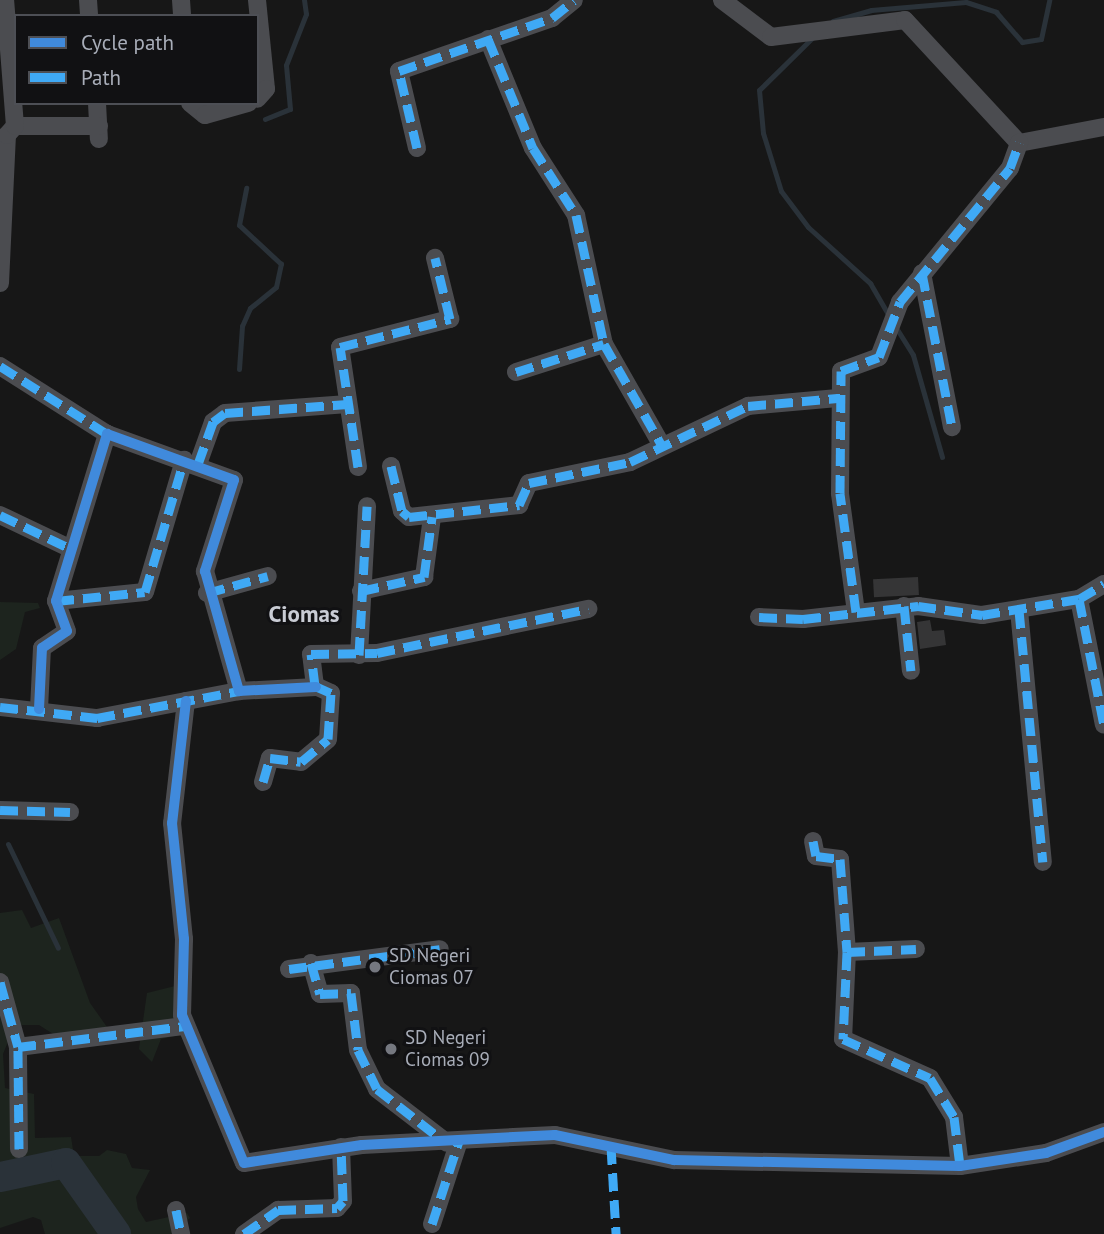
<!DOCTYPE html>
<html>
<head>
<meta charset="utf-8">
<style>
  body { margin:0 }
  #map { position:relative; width:1104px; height:1234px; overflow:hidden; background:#171717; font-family:"PT Sans",sans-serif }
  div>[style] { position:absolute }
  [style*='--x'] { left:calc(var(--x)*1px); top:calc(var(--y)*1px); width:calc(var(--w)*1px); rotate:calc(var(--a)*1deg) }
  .green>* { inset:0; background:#1d241e }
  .stream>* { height:5px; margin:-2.5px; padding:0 2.5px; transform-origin:2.5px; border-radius:2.5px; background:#2a3239 }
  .river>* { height:30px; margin:-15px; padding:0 15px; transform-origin:15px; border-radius:15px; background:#2a3239 }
  .building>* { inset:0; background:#353536; transform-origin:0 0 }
  .minor>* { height:18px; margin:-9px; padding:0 9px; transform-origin:9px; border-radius:9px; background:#4b4c50 }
  .quiet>* { height:9px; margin-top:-4.5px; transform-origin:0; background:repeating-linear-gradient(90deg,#3fa9f5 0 18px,transparent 0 27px) }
  .cycleway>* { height:10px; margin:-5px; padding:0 5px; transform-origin:5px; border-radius:5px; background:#408adc }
  .dots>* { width:19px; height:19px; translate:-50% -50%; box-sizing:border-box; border:4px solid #111113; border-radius:50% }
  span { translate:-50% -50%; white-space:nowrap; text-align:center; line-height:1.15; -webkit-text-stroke:6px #111113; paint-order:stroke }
  .poi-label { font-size:19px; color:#a8adb8 }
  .left { translate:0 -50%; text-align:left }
  .quarter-label { font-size:23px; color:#c9ccd4; font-weight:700 }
  .legend { position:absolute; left:14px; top:14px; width:245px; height:91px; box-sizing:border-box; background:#111113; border:2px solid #4d4f55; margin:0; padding:9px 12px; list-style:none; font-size:21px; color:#a8adb8 }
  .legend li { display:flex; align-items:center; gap:14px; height:35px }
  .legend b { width:35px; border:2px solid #4d4f55 }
</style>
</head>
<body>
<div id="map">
  <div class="green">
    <i style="clip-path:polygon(0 602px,38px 603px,40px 608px,25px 612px,16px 649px,0 660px)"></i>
    <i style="clip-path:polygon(22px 910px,31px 928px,59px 918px,90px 1003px,107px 1027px,61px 1039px,39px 1025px,15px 1025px,3px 1054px,5px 1088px,34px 1094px,35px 1138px,71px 1137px,74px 1156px,99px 1156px,107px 1150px,126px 1154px,132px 1168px,150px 1170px,136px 1197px,138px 1209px,146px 1222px,187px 1213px,190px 1218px,171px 1234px,45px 1234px,41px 1220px,33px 1217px,0 1228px,0 913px)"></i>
    <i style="clip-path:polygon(187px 983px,189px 1033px,161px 1039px,152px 1062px,139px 1049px,147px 993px)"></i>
  </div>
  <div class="stream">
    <i style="--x:833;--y:21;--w:40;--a:-16"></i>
    <i style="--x:871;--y:10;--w:95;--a:-4.8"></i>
    <i style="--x:966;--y:2;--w:32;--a:18"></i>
    <i style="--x:996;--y:12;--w:40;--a:49"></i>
    <i style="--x:1022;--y:42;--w:19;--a:-9"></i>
    <i style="--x:1041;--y:39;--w:40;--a:-78"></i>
    <i style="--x:812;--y:38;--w:74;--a:135.5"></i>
    <i style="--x:759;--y:90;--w:43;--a:84.7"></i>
    <i style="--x:763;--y:133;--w:61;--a:72.8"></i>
    <i style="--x:781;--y:191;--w:45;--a:53.1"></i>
    <i style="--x:808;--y:227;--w:84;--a:42.1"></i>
    <i style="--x:870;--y:283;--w:39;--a:60"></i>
    <i style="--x:265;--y:119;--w:27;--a:-22"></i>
    <i style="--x:290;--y:109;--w:44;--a:-95.2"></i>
    <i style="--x:286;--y:65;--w:55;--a:-68.6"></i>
    <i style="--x:306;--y:14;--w:14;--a:-98"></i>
    <i style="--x:895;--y:326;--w:34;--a:58"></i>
    <i style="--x:913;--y:355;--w:106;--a:74.1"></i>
    <i style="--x:239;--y:369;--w:43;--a:-86"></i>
    <i style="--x:242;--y:326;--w:20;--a:-66"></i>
    <i style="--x:250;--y:308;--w:33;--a:-39"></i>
    <i style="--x:276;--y:287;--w:24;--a:-78"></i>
    <i style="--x:281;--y:264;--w:57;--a:-137.1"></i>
    <i style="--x:239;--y:225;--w:38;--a:-79"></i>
    <i style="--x:8;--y:844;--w:115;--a:64.3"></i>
  </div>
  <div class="river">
    <i style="--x:0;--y:1177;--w:67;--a:-12"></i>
    <i style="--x:66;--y:1163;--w:87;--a:54.8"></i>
  </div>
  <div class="building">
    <i style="left:918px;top:577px;width:18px;height:45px;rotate:87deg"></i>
    <i style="clip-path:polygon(930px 620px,932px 631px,944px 630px,946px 645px,920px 649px,917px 622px)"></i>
  </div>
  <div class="minor">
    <i style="--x:88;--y:0;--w:16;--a:86"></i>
    <i style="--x:181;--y:0;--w:16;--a:86"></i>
    <i style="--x:257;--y:0;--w:89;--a:84.2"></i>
    <i style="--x:266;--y:89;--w:13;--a:132"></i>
    <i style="--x:722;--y:0;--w:61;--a:37.1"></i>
    <i style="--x:771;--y:37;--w:135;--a:-7.2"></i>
    <i style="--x:905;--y:20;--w:168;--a:47.2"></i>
    <i style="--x:1019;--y:143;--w:86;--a:-10.7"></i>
    <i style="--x:488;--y:39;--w:118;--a:67.6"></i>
    <i style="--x:533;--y:148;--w:80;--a:57.3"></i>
    <i style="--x:576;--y:215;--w:132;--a:77.8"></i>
    <i style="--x:604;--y:344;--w:115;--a:60.3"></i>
    <i style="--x:97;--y:103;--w:36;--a:87"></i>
    <i style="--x:190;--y:103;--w:19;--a:39"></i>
    <i style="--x:205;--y:115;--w:45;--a:-15.6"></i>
    <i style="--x:15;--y:126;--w:84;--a:0"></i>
    <i style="--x:417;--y:148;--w:79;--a:-103.2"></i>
    <i style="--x:399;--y:71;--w:162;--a:-19.1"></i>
    <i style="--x:552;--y:18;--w:28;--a:-39"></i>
    <i style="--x:922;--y:273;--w:157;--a:79"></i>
    <i style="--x:0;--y:283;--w:148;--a:-87.3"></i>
    <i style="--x:7;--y:135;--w:12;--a:-48"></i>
    <i style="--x:15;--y:126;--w:126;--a:-94.5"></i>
    <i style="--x:0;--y:366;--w:127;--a:32.4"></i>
    <i style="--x:516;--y:372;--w:92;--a:-17.7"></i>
    <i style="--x:198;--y:464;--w:45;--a:-70.3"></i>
    <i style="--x:213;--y:422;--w:15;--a:-37"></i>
    <i style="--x:225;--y:413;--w:123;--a:-4.2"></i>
    <i style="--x:391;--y:466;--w:46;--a:76.3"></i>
    <i style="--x:402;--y:511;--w:9;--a:41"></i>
    <i style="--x:409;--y:517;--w:111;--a:-6.2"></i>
    <i style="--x:519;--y:505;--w:24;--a:-66"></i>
    <i style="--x:529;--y:483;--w:103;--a:-11.7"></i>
    <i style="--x:630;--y:462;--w:131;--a:-25.4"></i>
    <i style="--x:748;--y:406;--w:90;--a:-5.1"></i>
    <i style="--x:358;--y:467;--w:121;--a:-98.5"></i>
    <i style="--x:340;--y:347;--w:114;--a:-14.3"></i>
    <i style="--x:450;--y:319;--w:63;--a:-103.8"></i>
    <i style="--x:0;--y:515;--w:74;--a:25.5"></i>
    <i style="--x:361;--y:591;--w:65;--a:-12.5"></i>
    <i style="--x:424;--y:577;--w:61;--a:-82.4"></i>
    <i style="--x:207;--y:593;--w:63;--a:-15.6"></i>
    <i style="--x:1079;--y:599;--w:128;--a:78.8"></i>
    <i style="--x:56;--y:601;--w:89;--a:-5.8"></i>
    <i style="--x:145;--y:592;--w:138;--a:-73.5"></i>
    <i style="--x:904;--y:606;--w:65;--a:83.9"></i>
    <i style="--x:1019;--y:610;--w:253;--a:84.6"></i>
    <i style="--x:856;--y:612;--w:120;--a:-97.7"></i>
    <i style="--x:840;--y:493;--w:122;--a:-89.5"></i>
    <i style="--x:841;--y:371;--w:40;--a:-20.2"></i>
    <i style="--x:879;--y:357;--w:59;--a:-69.1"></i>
    <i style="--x:900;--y:302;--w:173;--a:-50.6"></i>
    <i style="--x:1010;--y:168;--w:27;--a:-70"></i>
    <i style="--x:759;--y:617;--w:44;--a:2.6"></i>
    <i style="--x:803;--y:619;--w:116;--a:-6.4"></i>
    <i style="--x:918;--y:606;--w:65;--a:8"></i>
    <i style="--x:982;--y:615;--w:98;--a:-9.4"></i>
    <i style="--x:1079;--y:599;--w:29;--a:-31"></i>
    <i style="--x:359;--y:655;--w:149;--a:-86.9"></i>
    <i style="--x:186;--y:701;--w:123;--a:96.5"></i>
    <i style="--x:172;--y:823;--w:117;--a:84.1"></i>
    <i style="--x:184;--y:939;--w:76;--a:91.5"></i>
    <i style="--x:182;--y:1015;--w:160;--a:67.3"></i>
    <i style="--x:244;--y:1163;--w:119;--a:-8.7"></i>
    <i style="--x:362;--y:1145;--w:193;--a:-3"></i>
    <i style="--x:555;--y:1135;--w:122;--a:11.9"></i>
    <i style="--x:674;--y:1160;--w:286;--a:1.2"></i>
    <i style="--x:960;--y:1166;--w:87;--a:-8.6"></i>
    <i style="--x:1046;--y:1153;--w:62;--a:-19.9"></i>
    <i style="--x:0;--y:707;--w:98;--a:6.5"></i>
    <i style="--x:97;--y:718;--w:145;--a:-10.8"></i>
    <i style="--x:39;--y:709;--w:61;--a:-87.2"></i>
    <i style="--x:42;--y:648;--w:30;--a:-34"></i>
    <i style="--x:67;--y:631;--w:32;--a:-110"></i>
    <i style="--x:56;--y:601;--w:175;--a:-73"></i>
    <i style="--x:107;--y:434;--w:135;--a:19.9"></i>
    <i style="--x:234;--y:480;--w:96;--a:107.7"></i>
    <i style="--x:205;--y:571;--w:125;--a:74.2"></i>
    <i style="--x:239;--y:691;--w:77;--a:-3"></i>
    <i style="--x:263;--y:782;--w:25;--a:-74"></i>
    <i style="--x:270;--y:758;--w:31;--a:7"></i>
    <i style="--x:301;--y:762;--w:35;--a:-40"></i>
    <i style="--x:328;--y:739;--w:46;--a:-86.3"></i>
    <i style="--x:331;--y:693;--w:17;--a:-156"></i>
    <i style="--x:315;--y:686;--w:32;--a:-97"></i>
    <i style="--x:311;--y:654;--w:66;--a:-0.9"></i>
    <i style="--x:377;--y:653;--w:216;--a:-11.8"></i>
    <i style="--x:0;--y:810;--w:70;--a:1.6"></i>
    <i style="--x:813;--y:841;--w:15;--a:79"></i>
    <i style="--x:816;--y:856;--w:24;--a:7"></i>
    <i style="--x:840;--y:859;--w:93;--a:85.7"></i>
    <i style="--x:847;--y:952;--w:87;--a:92.6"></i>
    <i style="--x:843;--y:1039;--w:95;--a:24.1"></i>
    <i style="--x:930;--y:1078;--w:46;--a:58.4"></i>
    <i style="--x:954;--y:1117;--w:49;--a:83"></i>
    <i style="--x:847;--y:952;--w:69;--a:-2.5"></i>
    <i style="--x:311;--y:963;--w:32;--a:74"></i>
    <i style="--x:320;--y:994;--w:31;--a:-2"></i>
    <i style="--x:351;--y:993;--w:57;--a:83"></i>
    <i style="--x:358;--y:1050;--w:43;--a:64"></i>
    <i style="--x:377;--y:1089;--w:88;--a:37.6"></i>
    <i style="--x:289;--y:969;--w:152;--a:-7.5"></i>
    <i style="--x:0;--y:982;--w:67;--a:74.5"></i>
    <i style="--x:19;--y:1149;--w:102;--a:-90.6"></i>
    <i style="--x:18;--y:1047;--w:168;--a:-7.2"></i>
    <i style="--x:176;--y:1210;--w:25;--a:78"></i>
    <i style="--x:432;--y:1224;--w:87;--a:-72"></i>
    <i style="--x:244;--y:1234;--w:42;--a:-35.2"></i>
    <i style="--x:278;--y:1210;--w:59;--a:-1.9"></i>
    <i style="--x:337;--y:1208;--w:9;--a:-49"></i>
    <i style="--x:343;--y:1201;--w:54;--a:-92.1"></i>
  </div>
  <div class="quiet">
    <i style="--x:488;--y:39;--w:118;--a:67.6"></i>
    <i style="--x:533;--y:148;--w:80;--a:57.3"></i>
    <i style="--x:576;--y:215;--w:132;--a:77.8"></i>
    <i style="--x:604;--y:344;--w:115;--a:60.3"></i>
    <i style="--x:417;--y:148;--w:79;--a:-103.2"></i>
    <i style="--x:399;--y:71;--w:162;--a:-19.1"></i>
    <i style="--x:552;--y:18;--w:28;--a:-39"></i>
    <i style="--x:922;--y:273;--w:157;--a:79"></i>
    <i style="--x:0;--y:366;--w:127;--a:32.4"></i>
    <i style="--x:516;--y:372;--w:92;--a:-17.7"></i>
    <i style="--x:198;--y:464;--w:45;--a:-70.3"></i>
    <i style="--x:213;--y:422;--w:15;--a:-37"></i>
    <i style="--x:225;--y:413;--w:123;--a:-4.2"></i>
    <i style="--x:391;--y:466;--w:46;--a:76.3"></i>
    <i style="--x:402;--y:511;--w:9;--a:41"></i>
    <i style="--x:409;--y:517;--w:111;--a:-6.2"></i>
    <i style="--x:519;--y:505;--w:24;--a:-66"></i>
    <i style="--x:529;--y:483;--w:103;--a:-11.7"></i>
    <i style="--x:630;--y:462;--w:131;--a:-25.4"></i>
    <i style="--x:748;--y:406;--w:90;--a:-5.1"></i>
    <i style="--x:358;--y:467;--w:121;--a:-98.5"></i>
    <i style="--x:340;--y:347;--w:114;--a:-14.3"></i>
    <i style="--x:450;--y:319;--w:63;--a:-103.8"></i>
    <i style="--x:0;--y:515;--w:74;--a:25.5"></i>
    <i style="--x:361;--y:591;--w:65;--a:-12.5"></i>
    <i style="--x:424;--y:577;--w:61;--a:-82.4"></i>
    <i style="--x:207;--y:593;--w:63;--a:-15.6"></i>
    <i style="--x:1079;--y:599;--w:128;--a:78.8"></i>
    <i style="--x:56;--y:601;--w:89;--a:-5.8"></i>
    <i style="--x:145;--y:592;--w:138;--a:-73.5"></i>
    <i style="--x:904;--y:606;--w:65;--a:83.9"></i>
    <i style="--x:1019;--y:610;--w:253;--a:84.6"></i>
    <i style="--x:856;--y:612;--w:120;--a:-97.7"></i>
    <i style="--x:840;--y:493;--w:122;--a:-89.5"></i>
    <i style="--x:841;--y:371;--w:40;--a:-20.2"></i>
    <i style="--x:879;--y:357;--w:59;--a:-69.1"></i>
    <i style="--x:900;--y:302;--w:173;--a:-50.6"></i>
    <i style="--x:1010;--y:168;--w:27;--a:-70"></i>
    <i style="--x:759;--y:617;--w:44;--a:2.6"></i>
    <i style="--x:803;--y:619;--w:116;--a:-6.4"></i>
    <i style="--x:918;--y:606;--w:65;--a:8"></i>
    <i style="--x:982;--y:615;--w:98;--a:-9.4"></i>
    <i style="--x:1079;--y:599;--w:29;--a:-31"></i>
    <i style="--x:359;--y:655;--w:149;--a:-86.9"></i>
    <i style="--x:0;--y:707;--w:98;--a:6.5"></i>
    <i style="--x:97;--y:718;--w:145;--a:-10.8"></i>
    <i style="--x:263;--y:782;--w:25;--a:-74"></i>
    <i style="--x:270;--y:758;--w:31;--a:7"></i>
    <i style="--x:301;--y:762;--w:35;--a:-40"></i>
    <i style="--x:328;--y:739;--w:46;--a:-86.3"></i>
    <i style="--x:331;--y:693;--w:17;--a:-156"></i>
    <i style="--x:315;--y:686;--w:32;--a:-97"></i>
    <i style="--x:311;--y:654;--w:66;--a:-0.9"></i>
    <i style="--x:377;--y:653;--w:216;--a:-11.8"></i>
    <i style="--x:0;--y:810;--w:70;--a:1.6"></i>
    <i style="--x:813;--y:841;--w:15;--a:79"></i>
    <i style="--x:816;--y:856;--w:24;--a:7"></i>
    <i style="--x:840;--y:859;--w:93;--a:85.7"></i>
    <i style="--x:847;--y:952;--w:87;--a:92.6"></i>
    <i style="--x:843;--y:1039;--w:95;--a:24.1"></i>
    <i style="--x:930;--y:1078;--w:46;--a:58.4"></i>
    <i style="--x:954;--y:1117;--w:49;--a:83"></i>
    <i style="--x:847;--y:952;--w:69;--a:-2.5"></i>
    <i style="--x:311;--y:963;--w:32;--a:74"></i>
    <i style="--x:320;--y:994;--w:31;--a:-2"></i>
    <i style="--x:351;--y:993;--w:57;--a:83"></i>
    <i style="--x:358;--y:1050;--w:43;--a:64"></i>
    <i style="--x:377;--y:1089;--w:81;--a:38"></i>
    <i style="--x:289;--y:969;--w:152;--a:-7.5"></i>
    <i style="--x:0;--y:982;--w:67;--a:74.5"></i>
    <i style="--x:611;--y:1146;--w:88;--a:86.7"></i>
    <i style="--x:19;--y:1149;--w:102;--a:-90.6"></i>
    <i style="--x:18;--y:1047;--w:168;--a:-7.2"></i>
    <i style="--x:176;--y:1210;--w:25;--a:78"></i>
    <i style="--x:432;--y:1224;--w:87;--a:-72"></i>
    <i style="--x:244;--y:1234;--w:42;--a:-35.2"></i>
    <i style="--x:278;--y:1210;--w:59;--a:-1.9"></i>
    <i style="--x:337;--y:1208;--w:9;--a:-49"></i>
    <i style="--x:343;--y:1201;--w:54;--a:-92.1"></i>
  </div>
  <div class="cycleway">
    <i style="--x:186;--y:701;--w:123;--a:96.5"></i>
    <i style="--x:172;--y:823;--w:117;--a:84.1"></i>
    <i style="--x:184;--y:939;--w:76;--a:91.5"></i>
    <i style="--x:182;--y:1015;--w:160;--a:67.3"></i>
    <i style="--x:244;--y:1163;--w:119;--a:-8.7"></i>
    <i style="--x:362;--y:1145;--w:193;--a:-3"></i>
    <i style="--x:555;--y:1135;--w:122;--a:11.9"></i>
    <i style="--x:674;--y:1160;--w:286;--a:1.2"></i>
    <i style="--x:960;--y:1166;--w:87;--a:-8.6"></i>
    <i style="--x:1046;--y:1153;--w:62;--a:-19.9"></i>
    <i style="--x:39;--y:709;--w:61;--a:-87.2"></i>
    <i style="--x:42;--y:648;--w:30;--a:-34"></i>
    <i style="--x:67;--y:631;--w:32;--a:-110"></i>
    <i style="--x:56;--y:601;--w:175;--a:-73"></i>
    <i style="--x:107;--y:434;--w:135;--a:19.9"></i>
    <i style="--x:234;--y:480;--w:96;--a:107.7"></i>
    <i style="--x:205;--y:571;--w:125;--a:74.2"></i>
    <i style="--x:239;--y:691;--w:77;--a:-3"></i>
  </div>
  <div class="dots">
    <i style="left:375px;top:967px;background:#757880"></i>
    <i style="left:391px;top:1049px;background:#757880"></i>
  </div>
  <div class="poi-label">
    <span class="left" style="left:389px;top:967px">SD Negeri<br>Ciomas 07</span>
    <span class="left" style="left:405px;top:1049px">SD Negeri<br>Ciomas 09</span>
  </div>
  <div class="quarter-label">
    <span style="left:304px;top:614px">Ciomas</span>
  </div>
  <ul class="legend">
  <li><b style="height:9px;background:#408adc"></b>Cycle path</li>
  <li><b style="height:9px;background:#3fa9f5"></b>Path</li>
  </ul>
</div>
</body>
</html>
